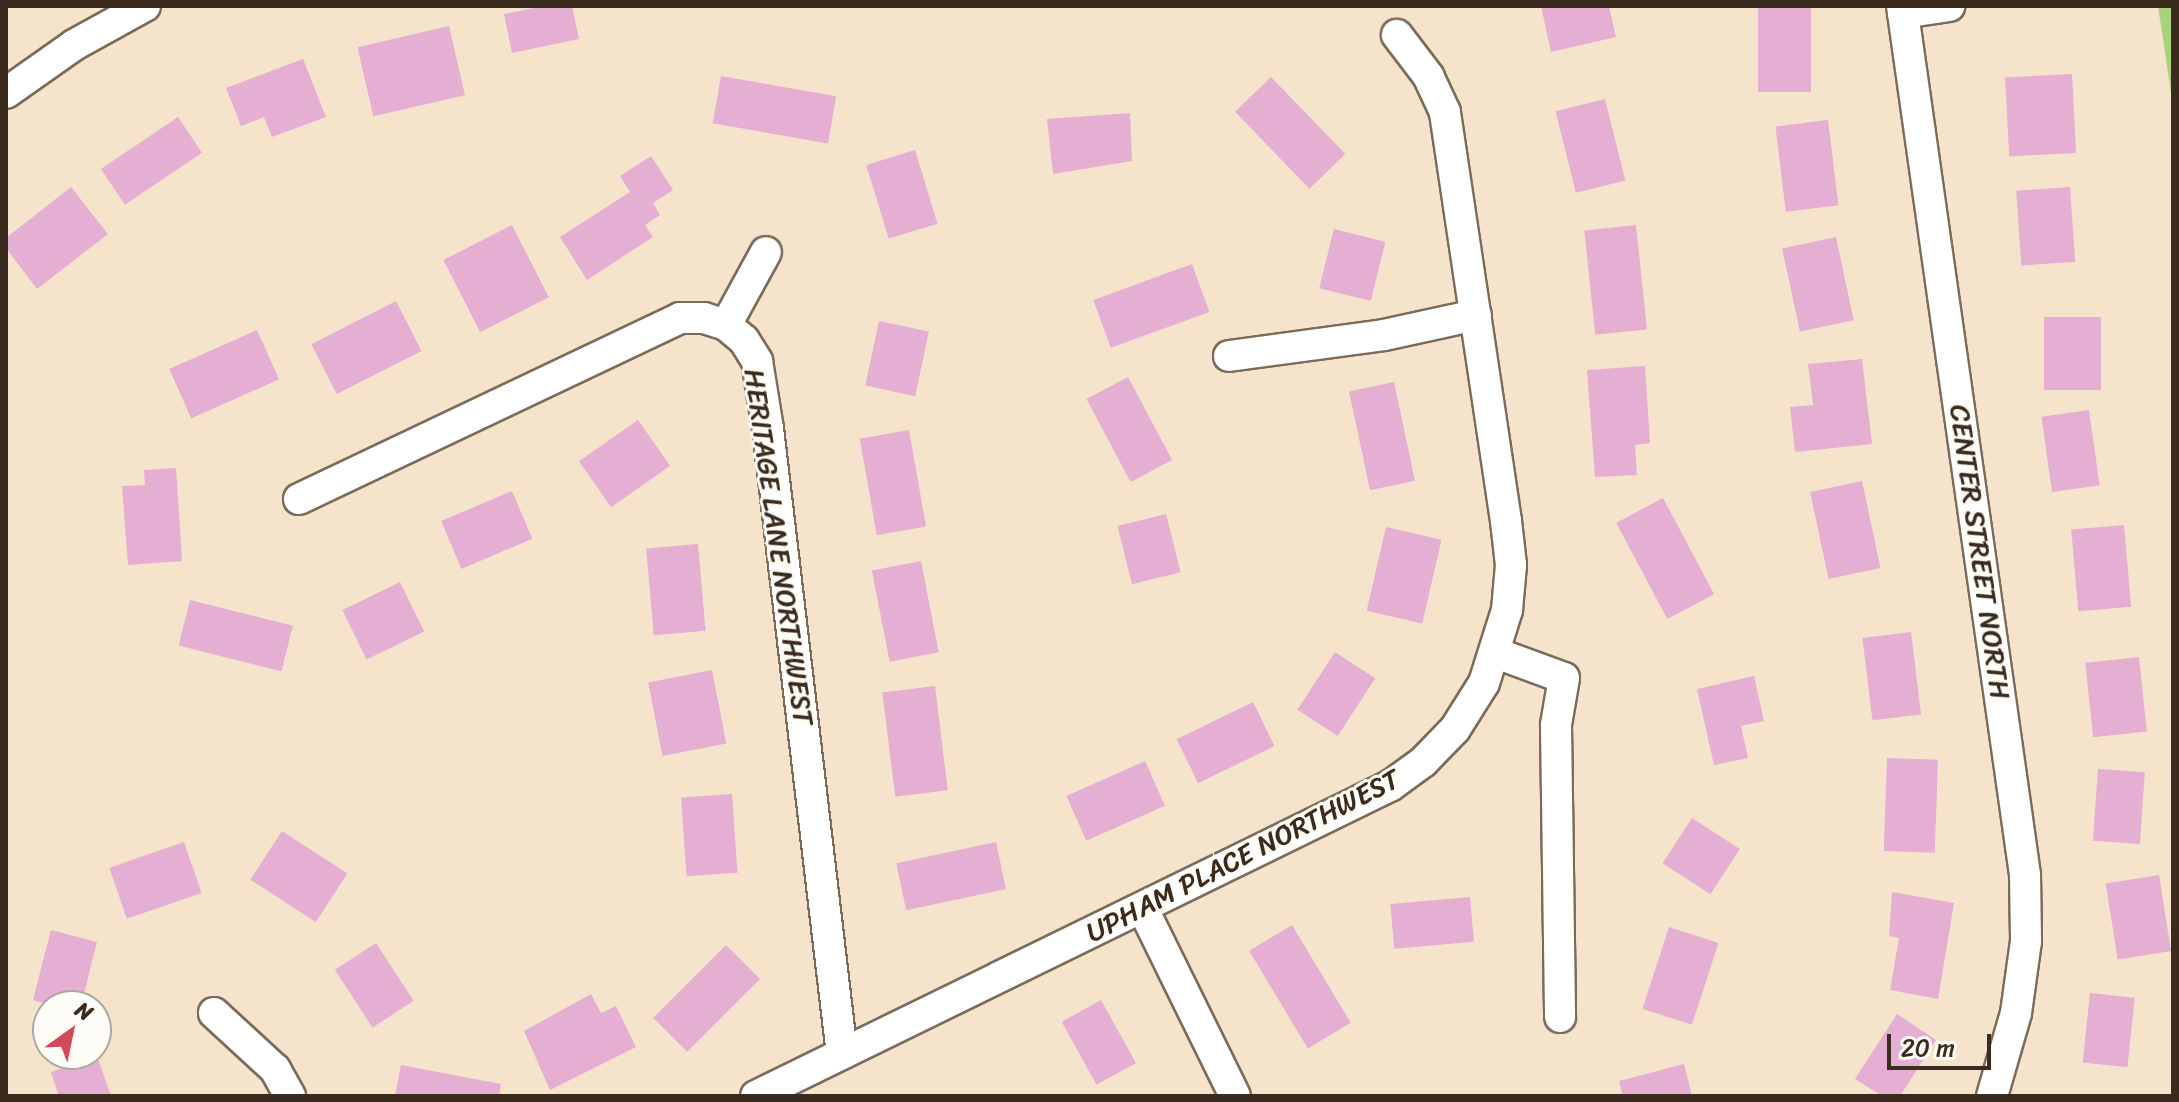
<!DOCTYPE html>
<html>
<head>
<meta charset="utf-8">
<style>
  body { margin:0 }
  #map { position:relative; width:2179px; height:1102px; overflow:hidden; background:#f6e3cb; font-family:Sriracha,sans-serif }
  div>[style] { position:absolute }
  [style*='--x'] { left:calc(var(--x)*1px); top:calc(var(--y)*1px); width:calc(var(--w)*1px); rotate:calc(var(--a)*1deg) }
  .green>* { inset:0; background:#a9d27d }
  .building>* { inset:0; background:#e4afd3; transform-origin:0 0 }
  .roads { filter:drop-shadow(2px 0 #7c6b5b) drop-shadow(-2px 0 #7c6b5b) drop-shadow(0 2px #7c6b5b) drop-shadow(0 -2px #7c6b5b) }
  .minor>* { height:30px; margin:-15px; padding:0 15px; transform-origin:15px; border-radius:15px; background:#fff }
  span { translate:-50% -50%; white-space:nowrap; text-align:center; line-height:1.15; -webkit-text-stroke:6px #fdfcf7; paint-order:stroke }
  .street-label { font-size:28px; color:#3b2a1e }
  .frame { position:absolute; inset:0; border:8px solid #3b2a1e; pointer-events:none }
  .north { position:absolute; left:32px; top:990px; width:80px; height:80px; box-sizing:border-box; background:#fdfcf7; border:2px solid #afa8a0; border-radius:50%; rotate:33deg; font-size:22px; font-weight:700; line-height:32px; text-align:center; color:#3b2a1e }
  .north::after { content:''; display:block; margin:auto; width:28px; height:36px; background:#d1495b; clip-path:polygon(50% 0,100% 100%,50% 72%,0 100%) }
  .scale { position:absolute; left:1887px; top:1034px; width:104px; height:36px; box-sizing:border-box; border:4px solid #3b2a1e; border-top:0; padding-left:10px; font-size:24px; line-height:28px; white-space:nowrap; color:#3b2a1e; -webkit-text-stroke:6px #fdfcf7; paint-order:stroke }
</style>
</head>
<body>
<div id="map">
  <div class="green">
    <i style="clip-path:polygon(2158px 6px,2173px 6px,2173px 106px)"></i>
  </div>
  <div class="building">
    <i style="clip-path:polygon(545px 6px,572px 6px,579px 39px,512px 53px,504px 14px)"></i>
    <i style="clip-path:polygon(1541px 6px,1609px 6px,1616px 37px,1551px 52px)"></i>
    <i style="left:1758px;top:6px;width:53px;height:86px"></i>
    <i style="left:449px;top:26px;width:71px;height:94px;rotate:77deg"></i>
    <i style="clip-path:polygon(303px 59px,326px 117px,272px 137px,264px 117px,241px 126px,226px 88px)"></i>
    <i style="left:2072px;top:74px;width:79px;height:67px;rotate:87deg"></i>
    <i style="left:721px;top:76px;width:117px;height:48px;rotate:10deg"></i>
    <i style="left:1271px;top:77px;width:107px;height:50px;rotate:46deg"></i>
    <i style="left:1605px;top:99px;width:84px;height:51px;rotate:76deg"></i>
    <i style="clip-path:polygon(1130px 113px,1132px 161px,1053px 174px,1047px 119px)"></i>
    <i style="left:178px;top:117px;width:43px;height:93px;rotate:56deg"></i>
    <i style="left:1828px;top:120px;width:86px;height:53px;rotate:83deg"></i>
    <i style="left:915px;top:150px;width:77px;height:51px;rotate:73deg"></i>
    <i style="clip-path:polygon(651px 156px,673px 190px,653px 203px,660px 215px,645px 225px,653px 237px,587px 280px,560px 237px,630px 192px,620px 176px)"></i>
    <i style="clip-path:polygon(71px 187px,108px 234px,37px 289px,6px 248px,6px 238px)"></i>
    <i style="left:2070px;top:187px;width:75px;height:54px;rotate:86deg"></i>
    <i style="left:512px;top:225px;width:81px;height:77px;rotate:63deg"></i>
    <i style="left:1636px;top:225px;width:105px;height:52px;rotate:84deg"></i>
    <i style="left:1334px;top:229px;width:53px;height:61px;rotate:14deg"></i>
    <i style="left:1836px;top:237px;width:85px;height:55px;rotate:78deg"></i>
    <i style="left:1192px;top:264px;width:51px;height:105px;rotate:70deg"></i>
    <i style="left:396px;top:301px;width:56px;height:95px;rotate:63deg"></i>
    <i style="left:2044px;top:317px;width:57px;height:73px"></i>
    <i style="left:879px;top:321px;width:51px;height:66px;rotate:12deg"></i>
    <i style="left:257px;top:330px;width:54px;height:96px;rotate:66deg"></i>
    <i style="clip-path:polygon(1862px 359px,1872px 444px,1795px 452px,1790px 407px,1813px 405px,1808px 364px)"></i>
    <i style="clip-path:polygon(1645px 366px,1650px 443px,1635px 445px,1637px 475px,1595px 477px,1587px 370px)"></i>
    <i style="left:1128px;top:377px;width:94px;height:47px;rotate:62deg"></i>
    <i style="left:1394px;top:382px;width:101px;height:46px;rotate:78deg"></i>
    <i style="left:2089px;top:410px;width:76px;height:48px;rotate:82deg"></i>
    <i style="left:638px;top:420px;width:56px;height:72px;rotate:55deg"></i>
    <i style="left:909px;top:430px;width:98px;height:50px;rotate:80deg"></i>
    <i style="clip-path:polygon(176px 468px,182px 561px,128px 565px,122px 486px,145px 485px,144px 470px)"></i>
    <i style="left:1862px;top:481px;width:89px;height:53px;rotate:78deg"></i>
    <i style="left:512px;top:491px;width:52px;height:77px;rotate:67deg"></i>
    <i style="left:1663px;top:498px;width:109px;height:53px;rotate:62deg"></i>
    <i style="left:1166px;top:514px;width:60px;height:50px;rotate:76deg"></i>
    <i style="left:2124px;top:525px;width:82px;height:53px;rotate:85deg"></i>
    <i style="left:1386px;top:527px;width:57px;height:86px;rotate:13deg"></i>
    <i style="left:698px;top:544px;width:87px;height:52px;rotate:85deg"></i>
    <i style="left:921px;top:561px;width:93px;height:50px;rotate:79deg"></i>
    <i style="left:400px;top:582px;width:55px;height:64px;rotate:64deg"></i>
    <i style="left:190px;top:600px;width:106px;height:47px;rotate:14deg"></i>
    <i style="left:1911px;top:632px;width:83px;height:49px;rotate:83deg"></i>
    <i style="left:1335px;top:652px;width:48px;height:69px;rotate:33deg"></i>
    <i style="left:2139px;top:657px;width:75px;height:54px;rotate:84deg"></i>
    <i style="left:712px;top:670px;width:75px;height:65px;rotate:79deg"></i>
    <i style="clip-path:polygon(1754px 676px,1764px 721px,1741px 726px,1748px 758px,1714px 765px,1697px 689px)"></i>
    <i style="left:935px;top:686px;width:105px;height:53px;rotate:83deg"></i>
    <i style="left:1253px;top:702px;width:49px;height:85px;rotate:64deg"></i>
    <i style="left:1887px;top:758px;width:51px;height:93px;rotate:2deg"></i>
    <i style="left:1145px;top:761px;width:49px;height:86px;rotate:66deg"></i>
    <i style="left:2098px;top:769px;width:47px;height:72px;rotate:4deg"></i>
    <i style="left:732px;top:794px;width:79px;height:51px;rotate:86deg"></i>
    <i style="left:1692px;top:818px;width:57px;height:54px;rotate:33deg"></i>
    <i style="left:282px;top:831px;width:78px;height:58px;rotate:33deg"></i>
    <i style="left:184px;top:842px;width:54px;height:79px;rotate:71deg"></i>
    <i style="left:996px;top:842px;width:48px;height:102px;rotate:78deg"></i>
    <i style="left:2159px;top:875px;width:77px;height:54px;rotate:81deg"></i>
    <i style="clip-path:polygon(1892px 892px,1954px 903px,1938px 999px,1890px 990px,1899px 938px,1889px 936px)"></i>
    <i style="left:1470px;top:897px;width:45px;height:80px;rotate:85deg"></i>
    <i style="left:1292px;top:925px;width:114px;height:50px;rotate:59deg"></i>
    <i style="left:1669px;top:927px;width:52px;height:86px;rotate:18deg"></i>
    <i style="clip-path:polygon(51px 930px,97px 942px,81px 1006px,55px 1006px,33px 1000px)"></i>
    <i style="left:376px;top:943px;width:69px;height:49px;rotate:57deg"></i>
    <i style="left:726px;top:945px;width:48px;height:103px;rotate:45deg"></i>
    <i style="left:2090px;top:993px;width:45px;height:70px;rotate:6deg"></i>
    <i style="clip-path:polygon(591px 994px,601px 1013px,616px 1006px,636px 1047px,550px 1090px,524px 1031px)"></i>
    <i style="left:1101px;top:1000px;width:72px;height:45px;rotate:61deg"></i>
    <i style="clip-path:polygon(1897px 1014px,1936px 1040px,1900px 1096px,1882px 1096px,1855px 1079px)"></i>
    <i style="clip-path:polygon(97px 1056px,111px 1096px,59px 1096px,51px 1072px)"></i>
    <i style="clip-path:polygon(1684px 1064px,1692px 1096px,1623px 1096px,1619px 1081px)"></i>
    <i style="clip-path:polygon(401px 1065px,501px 1084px,499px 1096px,395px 1096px)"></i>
  </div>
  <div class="roads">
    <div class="minor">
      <i style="--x:1902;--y:6;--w:878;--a:81.94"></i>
      <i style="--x:2025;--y:875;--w:66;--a:89.1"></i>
      <i style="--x:2026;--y:941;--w:73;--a:97.9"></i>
      <i style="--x:2016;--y:1013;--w:86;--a:106.1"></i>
      <i style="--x:1903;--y:13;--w:47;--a:-8.7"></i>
      <i style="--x:6;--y:93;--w:83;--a:-35.2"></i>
      <i style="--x:74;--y:45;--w:81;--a:-28.8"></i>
      <i style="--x:726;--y:325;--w:83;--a:-61.3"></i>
      <i style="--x:1229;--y:356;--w:156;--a:-7.7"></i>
      <i style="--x:1384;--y:335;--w:94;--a:-12.3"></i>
      <i style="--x:299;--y:499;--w:422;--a:-25.4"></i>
      <i style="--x:680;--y:318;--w:24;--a:0"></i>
      <i style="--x:704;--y:318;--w:23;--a:18"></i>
      <i style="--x:726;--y:325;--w:23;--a:40"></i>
      <i style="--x:744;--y:340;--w:25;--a:58"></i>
      <i style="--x:757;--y:361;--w:69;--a:80.8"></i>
      <i style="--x:768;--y:429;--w:629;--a:83.25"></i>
      <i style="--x:1496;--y:653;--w:72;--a:20.2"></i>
      <i style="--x:1564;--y:678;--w:48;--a:99.7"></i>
      <i style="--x:1556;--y:725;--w:292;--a:89.2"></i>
      <i style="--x:1143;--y:909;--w:208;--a:63.8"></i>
      <i style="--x:214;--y:1013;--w:83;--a:42.6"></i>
      <i style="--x:275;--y:1069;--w:31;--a:61"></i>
      <i style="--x:756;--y:1096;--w:706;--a:-26.06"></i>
      <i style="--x:1390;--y:786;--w:41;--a:-36"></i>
      <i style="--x:1423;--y:762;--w:46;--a:-45.9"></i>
      <i style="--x:1455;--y:729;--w:54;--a:-57.8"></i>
      <i style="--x:1484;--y:683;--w:77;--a:-72.5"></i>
      <i style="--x:1507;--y:610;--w:45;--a:-84.9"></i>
      <i style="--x:1511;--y:565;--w:44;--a:-96.5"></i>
      <i style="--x:1506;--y:521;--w:414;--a:-98.5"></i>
      <i style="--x:1445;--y:112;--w:38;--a:-115"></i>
      <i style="--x:1429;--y:77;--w:53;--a:-127.3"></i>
    </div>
  </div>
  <div class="street-label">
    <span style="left:779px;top:547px;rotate:82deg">HERITAGE LANE NORTHWEST</span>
    <span style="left:1980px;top:552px;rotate:82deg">CENTER STREET NORTH</span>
    <span style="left:1243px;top:856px;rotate:-27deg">UPHAM PLACE NORTHWEST</span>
  </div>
  <div class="frame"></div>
  <div class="north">N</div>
  <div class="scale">20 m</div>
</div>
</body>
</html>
